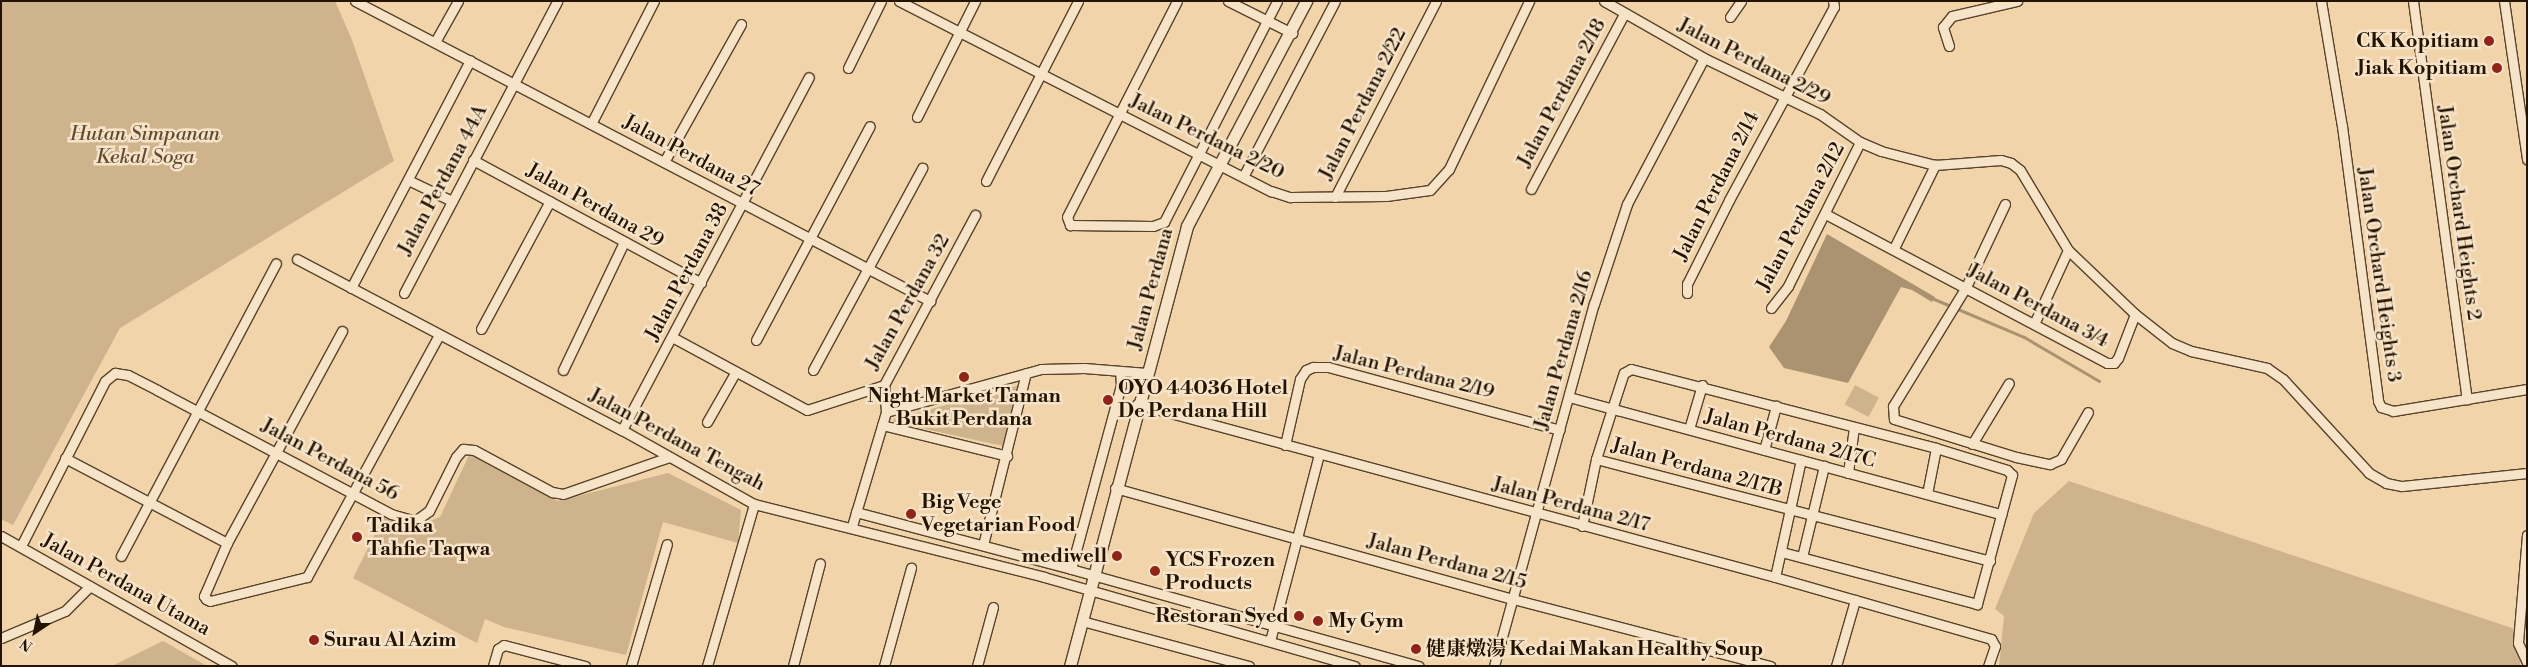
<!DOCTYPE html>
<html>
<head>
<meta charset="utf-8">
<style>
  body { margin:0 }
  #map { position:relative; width:2528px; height:667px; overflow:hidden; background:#f1d4aa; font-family:"Libre Bodoni","Noto Serif SC",serif }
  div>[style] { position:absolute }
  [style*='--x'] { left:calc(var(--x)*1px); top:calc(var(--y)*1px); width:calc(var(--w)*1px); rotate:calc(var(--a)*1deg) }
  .green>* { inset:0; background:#ceb38d; transform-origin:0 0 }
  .water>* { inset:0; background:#ab9270 }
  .stream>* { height:3px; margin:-1.5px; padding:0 1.5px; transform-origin:1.5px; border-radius:1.5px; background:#ab9270 }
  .roads { filter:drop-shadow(1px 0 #57432a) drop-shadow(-1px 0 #57432a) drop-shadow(0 1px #57432a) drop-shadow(0 -1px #57432a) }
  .minor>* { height:9px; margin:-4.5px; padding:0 4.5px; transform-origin:4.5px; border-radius:4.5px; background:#f6e3c8 }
  .tertiary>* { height:11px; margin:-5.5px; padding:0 5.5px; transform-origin:5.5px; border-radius:5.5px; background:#f6e3c8 }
  .dots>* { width:14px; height:14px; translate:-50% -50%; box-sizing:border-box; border:2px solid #f6e3c8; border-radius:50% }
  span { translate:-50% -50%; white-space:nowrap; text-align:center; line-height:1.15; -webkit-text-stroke:5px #f6e3c8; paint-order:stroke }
  .poi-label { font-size:20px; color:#241300; font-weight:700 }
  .right { translate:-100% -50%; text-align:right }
  .left { translate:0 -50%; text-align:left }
  .street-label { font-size:20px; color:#241300 }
  .park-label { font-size:20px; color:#604b31; font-style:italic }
  .frame { position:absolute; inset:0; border:2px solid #241300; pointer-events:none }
  .north { position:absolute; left:10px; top:607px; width:50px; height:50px; -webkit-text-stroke:4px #f6e3c8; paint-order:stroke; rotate:214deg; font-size:14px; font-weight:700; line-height:20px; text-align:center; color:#241300 }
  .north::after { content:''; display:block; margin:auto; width:18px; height:22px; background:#241300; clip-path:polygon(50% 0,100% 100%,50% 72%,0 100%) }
</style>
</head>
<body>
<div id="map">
  <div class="green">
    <i style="clip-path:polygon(1px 1px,335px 1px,352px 40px,394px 161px,120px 328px,13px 525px,1px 519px)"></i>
    <i style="clip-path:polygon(1020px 385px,1003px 446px,893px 422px,894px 419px)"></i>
    <i style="left:1855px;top:385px;width:27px;height:22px;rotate:28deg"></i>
    <i style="clip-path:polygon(470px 453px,558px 501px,668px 473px,741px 510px,738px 543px,663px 522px,626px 655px,504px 627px,485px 619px,477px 643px,353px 578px,384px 516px,415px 527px,440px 517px)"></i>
    <i style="clip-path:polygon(2069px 481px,2521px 631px,2520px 666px,1999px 666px,2004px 616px,1995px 609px,2034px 513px)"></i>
    <i style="clip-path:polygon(163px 641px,207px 666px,112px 666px)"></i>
  </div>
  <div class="water">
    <i style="clip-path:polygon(1827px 234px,1935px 297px,1932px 302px,1912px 290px,1901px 287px,1848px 383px,1784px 368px,1769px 347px,1786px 321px)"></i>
  </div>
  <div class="stream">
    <i style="--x:1934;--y:299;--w:98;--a:22.9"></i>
    <i style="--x:2024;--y:337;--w:87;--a:30.4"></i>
  </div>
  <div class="roads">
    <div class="minor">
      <i style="--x:355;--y:1;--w:649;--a:27.55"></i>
      <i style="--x:899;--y:1;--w:418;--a:27.1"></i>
      <i style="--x:1271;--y:191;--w:20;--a:18"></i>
      <i style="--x:1290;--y:197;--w:96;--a:-0.6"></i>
      <i style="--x:1386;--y:196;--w:44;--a:-7.8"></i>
      <i style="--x:1430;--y:190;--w:28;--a:-48"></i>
      <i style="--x:1449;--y:169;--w:186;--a:-64.5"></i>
      <i style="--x:1177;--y:1;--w:242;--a:117"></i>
      <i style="--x:1067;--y:217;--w:9;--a:69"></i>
      <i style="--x:1070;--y:225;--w:83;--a:0.7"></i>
      <i style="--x:1153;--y:226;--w:12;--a:-20"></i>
      <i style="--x:1164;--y:222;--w:248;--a:-62.9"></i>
      <i style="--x:1228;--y:1;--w:72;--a:26.6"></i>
      <i style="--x:1604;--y:1;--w:115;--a:29.7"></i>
      <i style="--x:1704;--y:58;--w:129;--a:25.8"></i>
      <i style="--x:1820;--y:114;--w:49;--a:35"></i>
      <i style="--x:1860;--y:142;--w:23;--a:23"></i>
      <i style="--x:1881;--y:151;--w:56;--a:14.5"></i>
      <i style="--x:1935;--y:165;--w:66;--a:-4.3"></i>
      <i style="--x:2001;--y:160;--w:10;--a:17"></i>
      <i style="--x:2011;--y:163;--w:11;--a:38"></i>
      <i style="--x:2020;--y:170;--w:93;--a:59"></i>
      <i style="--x:2068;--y:250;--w:93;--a:43.7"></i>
      <i style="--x:2135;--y:314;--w:47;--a:111.1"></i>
      <i style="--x:2118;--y:358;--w:6;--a:129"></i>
      <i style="--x:2114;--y:363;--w:7;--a:180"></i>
      <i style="--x:2107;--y:363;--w:318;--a:-152.1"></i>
      <i style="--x:2321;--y:1;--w:127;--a:80.5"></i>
      <i style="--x:2342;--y:126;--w:277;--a:82.5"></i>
      <i style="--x:2378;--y:401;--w:7;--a:63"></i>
      <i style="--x:2381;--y:407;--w:13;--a:18"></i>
      <i style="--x:2393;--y:411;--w:136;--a:-9.3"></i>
      <i style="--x:2413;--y:1;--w:402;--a:82.3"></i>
      <i style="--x:2504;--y:1;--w:160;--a:81.7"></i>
      <i style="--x:1730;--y:17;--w:19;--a:-55"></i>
      <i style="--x:435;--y:42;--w:47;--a:-60.7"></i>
      <i style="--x:1949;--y:46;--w:20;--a:-108"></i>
      <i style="--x:1943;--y:27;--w:14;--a:-51"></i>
      <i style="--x:1952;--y:16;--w:67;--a:-13"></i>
      <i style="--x:848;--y:68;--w:75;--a:-63.8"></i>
      <i style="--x:917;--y:117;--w:130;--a:-63.4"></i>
      <i style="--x:591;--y:124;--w:138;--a:-62.9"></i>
      <i style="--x:473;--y:160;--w:259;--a:28.3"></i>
      <i style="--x:664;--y:162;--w:158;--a:-60.8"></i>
      <i style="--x:1244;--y:175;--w:196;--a:-62.4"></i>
      <i style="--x:408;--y:180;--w:49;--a:25.5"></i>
      <i style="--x:986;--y:181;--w:202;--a:-62.9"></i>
      <i style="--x:1531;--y:189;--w:198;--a:-62"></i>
      <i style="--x:1335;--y:197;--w:220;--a:-62.7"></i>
      <i style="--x:2005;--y:204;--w:92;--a:115.2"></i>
      <i style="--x:1966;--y:287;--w:140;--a:121.5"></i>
      <i style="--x:1893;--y:406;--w:13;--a:86"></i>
      <i style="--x:1894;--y:419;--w:128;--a:17.3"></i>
      <i style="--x:2016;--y:457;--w:35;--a:12"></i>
      <i style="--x:2050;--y:464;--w:12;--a:-24"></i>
      <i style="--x:2061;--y:459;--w:54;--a:-60.1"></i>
      <i style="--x:1894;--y:248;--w:93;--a:-63.7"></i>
      <i style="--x:297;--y:259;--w:367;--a:27.8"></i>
      <i style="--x:622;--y:430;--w:151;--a:29.3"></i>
      <i style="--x:754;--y:504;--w:299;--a:14.1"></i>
      <i style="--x:1044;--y:577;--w:323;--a:16"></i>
      <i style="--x:351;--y:288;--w:257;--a:-62.4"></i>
      <i style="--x:404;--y:293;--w:330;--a:-62.3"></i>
      <i style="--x:1687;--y:293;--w:9;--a:-90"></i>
      <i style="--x:1687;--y:284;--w:94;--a:-63.4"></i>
      <i style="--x:1729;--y:200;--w:220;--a:-61.5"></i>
      <i style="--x:1834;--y:7;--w:6;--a:-99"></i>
      <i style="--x:1771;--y:308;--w:28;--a:-52"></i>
      <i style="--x:1788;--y:286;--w:161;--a:-63.4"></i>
      <i style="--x:2135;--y:314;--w:47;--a:38.1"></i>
      <i style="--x:2172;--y:343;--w:21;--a:23"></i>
      <i style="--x:2191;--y:351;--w:78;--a:12.6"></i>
      <i style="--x:2267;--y:368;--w:19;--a:35"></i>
      <i style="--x:2283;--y:379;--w:127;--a:47.5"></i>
      <i style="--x:2369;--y:473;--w:20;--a:30"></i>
      <i style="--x:2386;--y:483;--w:16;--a:11"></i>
      <i style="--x:2402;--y:486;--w:126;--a:-5.9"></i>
      <i style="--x:2034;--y:324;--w:81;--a:-65.3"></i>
      <i style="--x:481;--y:329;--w:145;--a:-61.7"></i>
      <i style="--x:342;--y:331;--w:241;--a:118.5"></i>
      <i style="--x:227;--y:543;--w:58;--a:113.5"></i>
      <i style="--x:204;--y:596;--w:4;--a:56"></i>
      <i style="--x:206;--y:599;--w:4;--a:27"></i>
      <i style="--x:210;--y:601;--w:100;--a:-13.9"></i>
      <i style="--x:307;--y:577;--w:276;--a:-61.4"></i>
      <i style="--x:672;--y:337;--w:153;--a:28.4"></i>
      <i style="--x:807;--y:410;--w:81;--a:-18"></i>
      <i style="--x:884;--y:385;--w:193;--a:-61.8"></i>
      <i style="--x:756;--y:340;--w:242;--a:-62"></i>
      <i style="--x:563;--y:370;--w:142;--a:-64.5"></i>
      <i style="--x:813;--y:370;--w:230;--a:-61.6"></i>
      <i style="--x:1569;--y:397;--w:448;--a:15.2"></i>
      <i style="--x:1137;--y:404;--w:661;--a:15.17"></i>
      <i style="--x:1775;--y:577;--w:225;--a:16"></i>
      <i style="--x:1991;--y:639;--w:8;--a:60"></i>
      <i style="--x:1995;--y:646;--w:21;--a:109"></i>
      <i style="--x:886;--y:412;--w:161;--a:-15.5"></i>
      <i style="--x:1041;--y:369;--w:43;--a:-1.3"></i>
      <i style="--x:1084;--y:368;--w:63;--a:4.5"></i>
      <i style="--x:707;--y:422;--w:56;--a:-60.3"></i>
      <i style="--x:882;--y:425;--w:129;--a:13.9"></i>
      <i style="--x:1689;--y:429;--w:46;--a:-73.5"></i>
      <i style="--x:622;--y:430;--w:399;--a:-62.1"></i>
      <i style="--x:1972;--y:444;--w:71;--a:-58.8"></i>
      <i style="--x:1285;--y:445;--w:68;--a:-77.2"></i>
      <i style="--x:1300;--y:379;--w:11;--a:-56"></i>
      <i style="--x:1306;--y:370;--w:8;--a:-23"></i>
      <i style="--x:1313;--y:367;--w:15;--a:0"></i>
      <i style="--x:1328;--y:367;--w:240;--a:15.2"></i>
      <i style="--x:1764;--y:450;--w:46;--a:-74.7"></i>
      <i style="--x:65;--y:458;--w:183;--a:27.7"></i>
      <i style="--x:1596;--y:459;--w:407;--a:14.5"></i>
      <i style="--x:1848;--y:473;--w:46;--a:-82.6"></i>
      <i style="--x:1115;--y:488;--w:413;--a:15.6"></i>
      <i style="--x:1513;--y:599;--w:266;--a:14.6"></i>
      <i style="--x:1927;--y:494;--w:47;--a:-78.9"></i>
      <i style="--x:856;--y:512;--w:222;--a:14.8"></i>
      <i style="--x:1071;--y:569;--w:191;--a:-74.8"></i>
      <i style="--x:1121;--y:385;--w:14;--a:-94"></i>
      <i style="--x:852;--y:526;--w:119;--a:-73.4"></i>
      <i style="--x:886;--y:412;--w:27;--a:-94"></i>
      <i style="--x:1582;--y:526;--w:68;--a:-78.2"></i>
      <i style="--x:1596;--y:459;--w:52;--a:-72.3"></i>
      <i style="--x:1612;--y:409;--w:38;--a:-72"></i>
      <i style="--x:1624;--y:373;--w:8;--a:-30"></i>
      <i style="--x:1631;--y:369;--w:315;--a:14.5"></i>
      <i style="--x:1936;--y:448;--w:74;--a:17.2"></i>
      <i style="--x:2007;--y:470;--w:7;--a:45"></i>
      <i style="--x:2012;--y:475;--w:134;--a:105.2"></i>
      <i style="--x:1977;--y:604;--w:203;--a:-165.1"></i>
      <i style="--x:2527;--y:535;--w:108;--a:94.8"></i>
      <i style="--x:2518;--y:643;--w:21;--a:65"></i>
      <i style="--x:1;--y:536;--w:265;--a:29.4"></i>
      <i style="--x:983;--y:545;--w:177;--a:-76"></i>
      <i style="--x:21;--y:546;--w:185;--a:-63"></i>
      <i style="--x:105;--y:381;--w:13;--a:-39"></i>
      <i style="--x:115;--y:373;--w:13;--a:9"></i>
      <i style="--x:128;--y:375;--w:33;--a:27"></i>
      <i style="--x:157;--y:390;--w:265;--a:27.9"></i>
      <i style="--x:391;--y:514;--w:25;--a:16"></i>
      <i style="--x:415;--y:521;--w:17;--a:-36"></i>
      <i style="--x:429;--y:511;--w:60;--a:-63.4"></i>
      <i style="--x:456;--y:457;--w:11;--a:-49"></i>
      <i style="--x:463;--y:449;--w:11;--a:5"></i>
      <i style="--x:474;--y:450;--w:89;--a:28.3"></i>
      <i style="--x:552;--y:492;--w:11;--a:10"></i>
      <i style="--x:563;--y:494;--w:112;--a:-19.2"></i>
      <i style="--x:121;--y:556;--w:331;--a:-62.1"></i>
      <i style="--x:1802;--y:557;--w:94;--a:-76.4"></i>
      <i style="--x:1071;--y:569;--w:361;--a:15.6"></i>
      <i style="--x:1775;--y:577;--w:120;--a:-77.5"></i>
      <i style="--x:1082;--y:621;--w:173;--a:15.1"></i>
      <i style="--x:1;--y:638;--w:69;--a:-22.9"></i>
      <i style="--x:65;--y:611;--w:35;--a:-45"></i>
      <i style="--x:1270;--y:641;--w:193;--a:-75.3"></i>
      <i style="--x:493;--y:666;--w:18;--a:-74"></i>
      <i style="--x:498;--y:649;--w:7;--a:-34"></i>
      <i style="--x:504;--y:645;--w:84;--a:14.5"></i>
      <i style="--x:631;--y:666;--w:127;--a:-73.6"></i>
      <i style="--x:707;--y:666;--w:169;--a:-73.8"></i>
      <i style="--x:793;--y:666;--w:106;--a:-75.3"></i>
      <i style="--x:884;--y:666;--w:102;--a:-74.6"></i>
      <i style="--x:977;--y:666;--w:61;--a:-74.8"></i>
      <i style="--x:1494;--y:666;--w:376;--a:-74.6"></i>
      <i style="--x:1594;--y:304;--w:105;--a:-71.7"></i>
      <i style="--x:1627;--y:204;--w:165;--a:-62.2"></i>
      <i style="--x:1836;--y:666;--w:69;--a:-73.9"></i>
    </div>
    <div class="tertiary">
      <i style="--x:1070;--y:666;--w:455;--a:-75.1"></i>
      <i style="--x:1187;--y:226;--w:255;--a:-62.1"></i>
    </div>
  </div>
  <div class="dots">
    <i style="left:2489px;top:41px;background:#8f2418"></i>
    <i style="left:2497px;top:68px;background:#8f2418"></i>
    <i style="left:964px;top:377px;background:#8f2418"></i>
    <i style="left:1108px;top:400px;background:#8f2418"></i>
    <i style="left:911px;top:514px;background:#8f2418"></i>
    <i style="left:357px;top:537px;background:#8f2418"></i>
    <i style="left:1117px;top:556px;background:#8f2418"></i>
    <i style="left:1155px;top:571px;background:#8f2418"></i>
    <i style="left:1299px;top:616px;background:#8f2418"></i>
    <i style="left:1318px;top:621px;background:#8f2418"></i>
    <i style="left:314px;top:640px;background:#8f2418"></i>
    <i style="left:1416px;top:649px;background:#8f2418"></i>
  </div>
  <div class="poi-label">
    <span class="right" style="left:2479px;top:41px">CK Kopitiam</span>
    <span class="right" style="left:2487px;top:68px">Jiak Kopitiam</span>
    <span class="left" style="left:1118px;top:400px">OYO 44036 Hotel<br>De Perdana Hill</span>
    <span style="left:964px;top:408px">Night Market Taman<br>Bukit Perdana</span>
    <span class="left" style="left:921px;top:514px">Big Vege<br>Vegetarian Food</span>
    <span class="left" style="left:367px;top:538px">Tadika<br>Tahfie Taqwa</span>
    <span class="right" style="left:1107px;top:556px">mediwell</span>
    <span class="left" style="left:1165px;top:572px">YCS Frozen<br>Products</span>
    <span class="right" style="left:1289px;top:616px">Restoran Syed</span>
    <span class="left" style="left:1328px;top:621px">My Gym</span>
    <span class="left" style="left:324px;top:640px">Surau Al Azim</span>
    <span class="left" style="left:1426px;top:649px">健康燉湯 Kedai Makan Healthy Soup</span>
  </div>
  <div class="street-label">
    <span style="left:1754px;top:62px;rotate:27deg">Jalan Perdana 2/29</span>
    <span style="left:1562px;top:93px;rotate:-62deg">Jalan Perdana 2/18</span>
    <span style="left:1363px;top:104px;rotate:-63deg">Jalan Perdana 2/22</span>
    <span style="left:1207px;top:137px;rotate:26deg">Jalan Perdana 2/20</span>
    <span style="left:691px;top:156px;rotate:28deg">Jalan Perdana 27</span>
    <span style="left:443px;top:180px;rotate:-62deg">Jalan Perdana 44A</span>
    <span style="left:1717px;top:186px;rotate:-63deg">Jalan Perdana 2/14</span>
    <span style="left:595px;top:206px;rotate:29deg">Jalan Perdana 29</span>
    <span style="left:2459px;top:213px;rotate:82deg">Jalan Orchard Heights 2</span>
    <span style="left:1801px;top:217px;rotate:-62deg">Jalan Perdana 2/12</span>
    <span style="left:687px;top:272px;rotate:-62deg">Jalan Perdana 38</span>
    <span style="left:2379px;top:275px;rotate:82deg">Jalan Orchard Heights 3</span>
    <span style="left:1151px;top:289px;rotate:-75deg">Jalan Perdana</span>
    <span style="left:908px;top:302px;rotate:-61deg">Jalan Perdana 32</span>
    <span style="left:2038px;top:306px;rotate:28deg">Jalan Perdana 3/4</span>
    <span style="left:1564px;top:350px;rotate:-74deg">Jalan Perdana 2/16</span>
    <span style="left:1414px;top:373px;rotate:14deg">Jalan Perdana 2/19</span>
    <span style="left:1790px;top:439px;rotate:15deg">Jalan Perdana 2/17C</span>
    <span style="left:677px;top:440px;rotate:28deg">Jalan Perdana Tengah</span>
    <span style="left:330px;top:460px;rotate:28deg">Jalan Perdana 56</span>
    <span style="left:1697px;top:468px;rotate:15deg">Jalan Perdana 2/17B</span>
    <span style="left:1571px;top:505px;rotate:15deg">Jalan Perdana 2/17</span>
    <span style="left:1447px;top:562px;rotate:15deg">Jalan Perdana 2/15</span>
    <span style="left:126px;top:585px;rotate:29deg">Jalan Perdana Utama</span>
  </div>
  <div class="park-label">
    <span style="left:145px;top:146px">Hutan Simpanan<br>Kekal Soga</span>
  </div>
  <div class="frame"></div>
  <div class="north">N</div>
</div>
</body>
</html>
